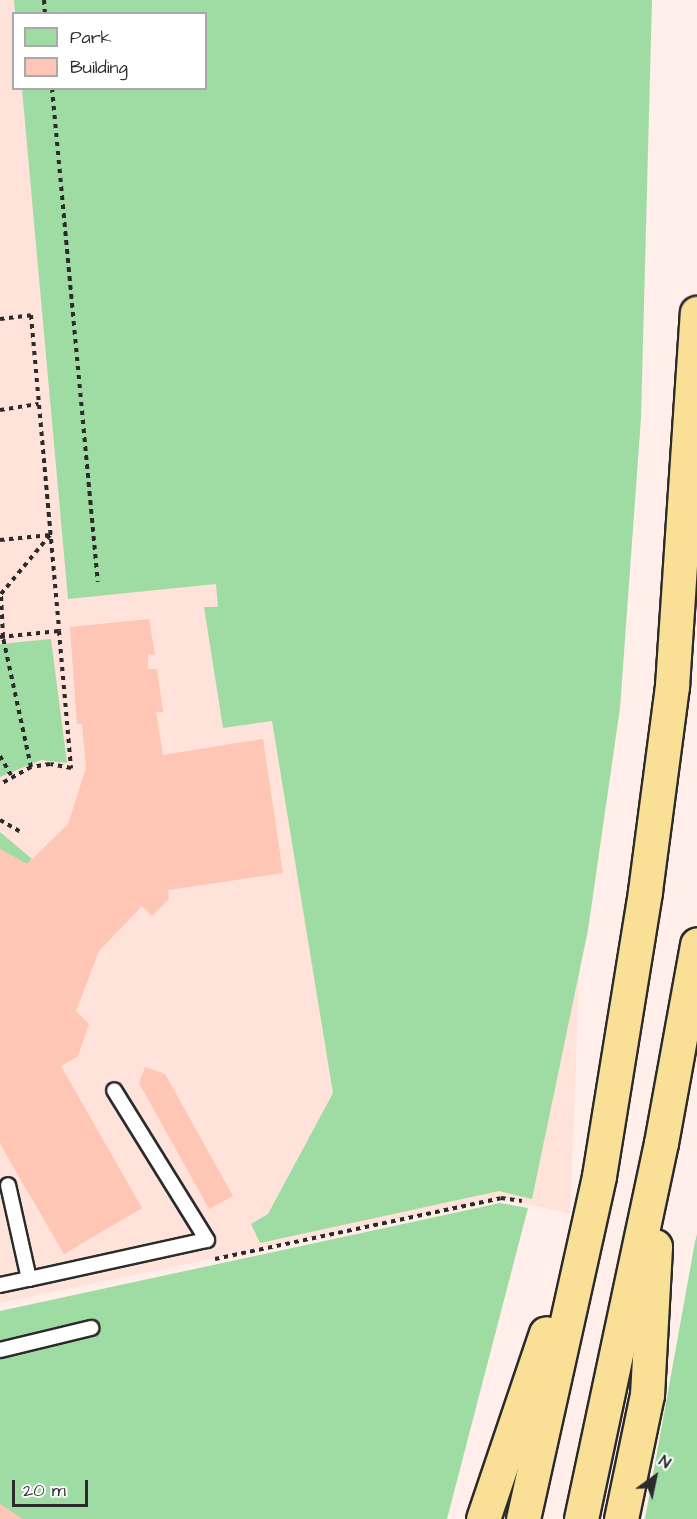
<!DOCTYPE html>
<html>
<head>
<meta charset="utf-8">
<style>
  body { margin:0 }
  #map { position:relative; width:697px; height:1519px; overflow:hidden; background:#ffeee9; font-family:"Architects Daughter",sans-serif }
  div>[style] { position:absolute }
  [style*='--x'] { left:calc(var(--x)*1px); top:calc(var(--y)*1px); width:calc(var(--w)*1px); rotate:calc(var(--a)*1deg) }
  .built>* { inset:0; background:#ffe2d9 }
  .green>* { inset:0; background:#9edca4 }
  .building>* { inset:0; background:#ffc5b5 }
  .path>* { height:4px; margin-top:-2px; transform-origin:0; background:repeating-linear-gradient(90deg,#2b2b2b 0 4.5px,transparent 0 9px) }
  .roads { filter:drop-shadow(2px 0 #2b2b2b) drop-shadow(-2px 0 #2b2b2b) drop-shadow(0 2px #2b2b2b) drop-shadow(0 -2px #2b2b2b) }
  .service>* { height:14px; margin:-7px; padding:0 7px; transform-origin:7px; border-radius:7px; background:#fff }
  .motorway>* { height:33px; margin:-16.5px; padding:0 16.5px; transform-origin:16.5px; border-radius:16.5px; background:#fadf96 }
  span { translate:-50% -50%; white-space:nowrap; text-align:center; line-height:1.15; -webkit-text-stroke:4.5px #fff; paint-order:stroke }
  .legend { position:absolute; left:12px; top:12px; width:195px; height:78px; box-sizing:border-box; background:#fff; border:2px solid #aaa; margin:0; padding:8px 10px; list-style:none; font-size:18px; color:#2b2b2b }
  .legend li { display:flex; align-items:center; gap:12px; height:30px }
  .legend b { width:30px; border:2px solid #aaa }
  .north { position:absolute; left:625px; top:1447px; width:60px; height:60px; -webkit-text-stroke:4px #fff; paint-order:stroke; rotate:33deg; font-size:16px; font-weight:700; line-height:24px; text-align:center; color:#2b2b2b }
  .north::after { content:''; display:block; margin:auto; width:21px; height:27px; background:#2b2b2b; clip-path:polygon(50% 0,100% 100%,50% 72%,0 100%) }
  .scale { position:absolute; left:12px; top:1480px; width:76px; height:27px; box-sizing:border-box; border:3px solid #2b2b2b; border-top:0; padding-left:8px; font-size:18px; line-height:21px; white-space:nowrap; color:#2b2b2b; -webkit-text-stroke:4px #fff; paint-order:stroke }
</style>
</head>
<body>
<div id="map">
  <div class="built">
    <i style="clip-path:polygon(evenodd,0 0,617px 0,570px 1214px,503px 1198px,0 1303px,0 0,14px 14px,206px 14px,206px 88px,14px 88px,14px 14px)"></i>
  </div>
  <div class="green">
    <i style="clip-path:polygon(14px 0,652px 0,641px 418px,620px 708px,588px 930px,532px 1199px,499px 1191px,260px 1243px,251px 1224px,268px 1214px,333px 1093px,272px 721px,223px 728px,204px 607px,218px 607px,216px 584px,68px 599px,22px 89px,206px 88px,206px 14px,15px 13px)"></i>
    <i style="clip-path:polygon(51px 639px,67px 763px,41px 760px,0 777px,0 644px)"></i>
    <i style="clip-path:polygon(0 832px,32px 859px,27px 864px,0 849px)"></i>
    <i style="clip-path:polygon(500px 1203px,528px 1208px,447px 1519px,0 1519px,0 1311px)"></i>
    <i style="clip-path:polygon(697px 1234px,697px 1519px,645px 1519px,695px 1242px)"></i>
  </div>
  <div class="building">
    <i style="clip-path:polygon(149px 619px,155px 655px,148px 654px,148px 669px,157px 669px,163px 712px,156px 712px,163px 755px,263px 739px,283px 873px,168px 890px,169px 899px,152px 916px,142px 906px,99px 951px,76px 1011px,89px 1024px,78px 1056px,61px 1066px,142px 1208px,64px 1254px,0 1144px,0 849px,27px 864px,68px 824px,86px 768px,82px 724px,77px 724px,70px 627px)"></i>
    <i style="clip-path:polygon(145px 1067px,165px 1074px,233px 1196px,209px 1209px,139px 1083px)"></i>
    <i style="clip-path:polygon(0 1504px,23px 1519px,0 1519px)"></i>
  </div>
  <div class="path">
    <i style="--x:44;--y:0;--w:14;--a:86"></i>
    <i style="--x:52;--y:88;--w:496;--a:84.7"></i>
    <i style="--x:0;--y:319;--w:31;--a:-7"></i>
    <i style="--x:31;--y:315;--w:317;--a:84.9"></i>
    <i style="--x:0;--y:410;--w:39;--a:-9"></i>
    <i style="--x:0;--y:540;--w:50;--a:-5.7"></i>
    <i style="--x:0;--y:637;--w:59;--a:-5.8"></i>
    <i style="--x:59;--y:631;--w:138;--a:85"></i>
    <i style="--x:71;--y:768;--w:21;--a:-169"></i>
    <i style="--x:50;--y:764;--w:19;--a:171"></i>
    <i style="--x:31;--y:767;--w:35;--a:151"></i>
    <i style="--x:0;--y:756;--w:22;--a:60"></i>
    <i style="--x:31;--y:767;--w:133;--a:-102.2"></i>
    <i style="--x:3;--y:637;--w:43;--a:-92.7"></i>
    <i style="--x:1;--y:594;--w:77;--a:-50.3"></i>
    <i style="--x:0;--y:820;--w:24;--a:30"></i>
    <i style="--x:215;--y:1259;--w:292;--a:-12"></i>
    <i style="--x:501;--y:1198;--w:21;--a:8"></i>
  </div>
  <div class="roads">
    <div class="service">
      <i style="--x:29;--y:1279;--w:182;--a:-12.4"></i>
      <i style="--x:207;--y:1240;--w:176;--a:-121.8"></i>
      <i style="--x:0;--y:1285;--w:30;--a:-12"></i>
      <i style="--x:29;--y:1279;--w:96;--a:-102.6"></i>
      <i style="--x:0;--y:1350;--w:94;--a:-13.6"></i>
    </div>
    <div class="motorway">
      <i style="--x:483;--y:1519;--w:196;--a:-71.3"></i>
      <i style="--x:523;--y:1519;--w:351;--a:-77.5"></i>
      <i style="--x:599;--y:1176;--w:289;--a:-80.8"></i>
      <i style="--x:645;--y:891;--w:207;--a:-82.5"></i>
      <i style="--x:672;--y:686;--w:374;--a:-86.2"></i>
      <i style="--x:581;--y:1519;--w:384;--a:-78"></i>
      <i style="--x:661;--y:1143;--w:202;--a:-79.7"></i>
      <i style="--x:621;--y:1519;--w:127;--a:-78.2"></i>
      <i style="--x:647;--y:1395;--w:149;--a:-86.9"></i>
    </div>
  </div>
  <ul class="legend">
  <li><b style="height:16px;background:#9edca4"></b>Park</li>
  <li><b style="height:16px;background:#ffc5b5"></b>Building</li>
  </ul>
  <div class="north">N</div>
  <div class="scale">20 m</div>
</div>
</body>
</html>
